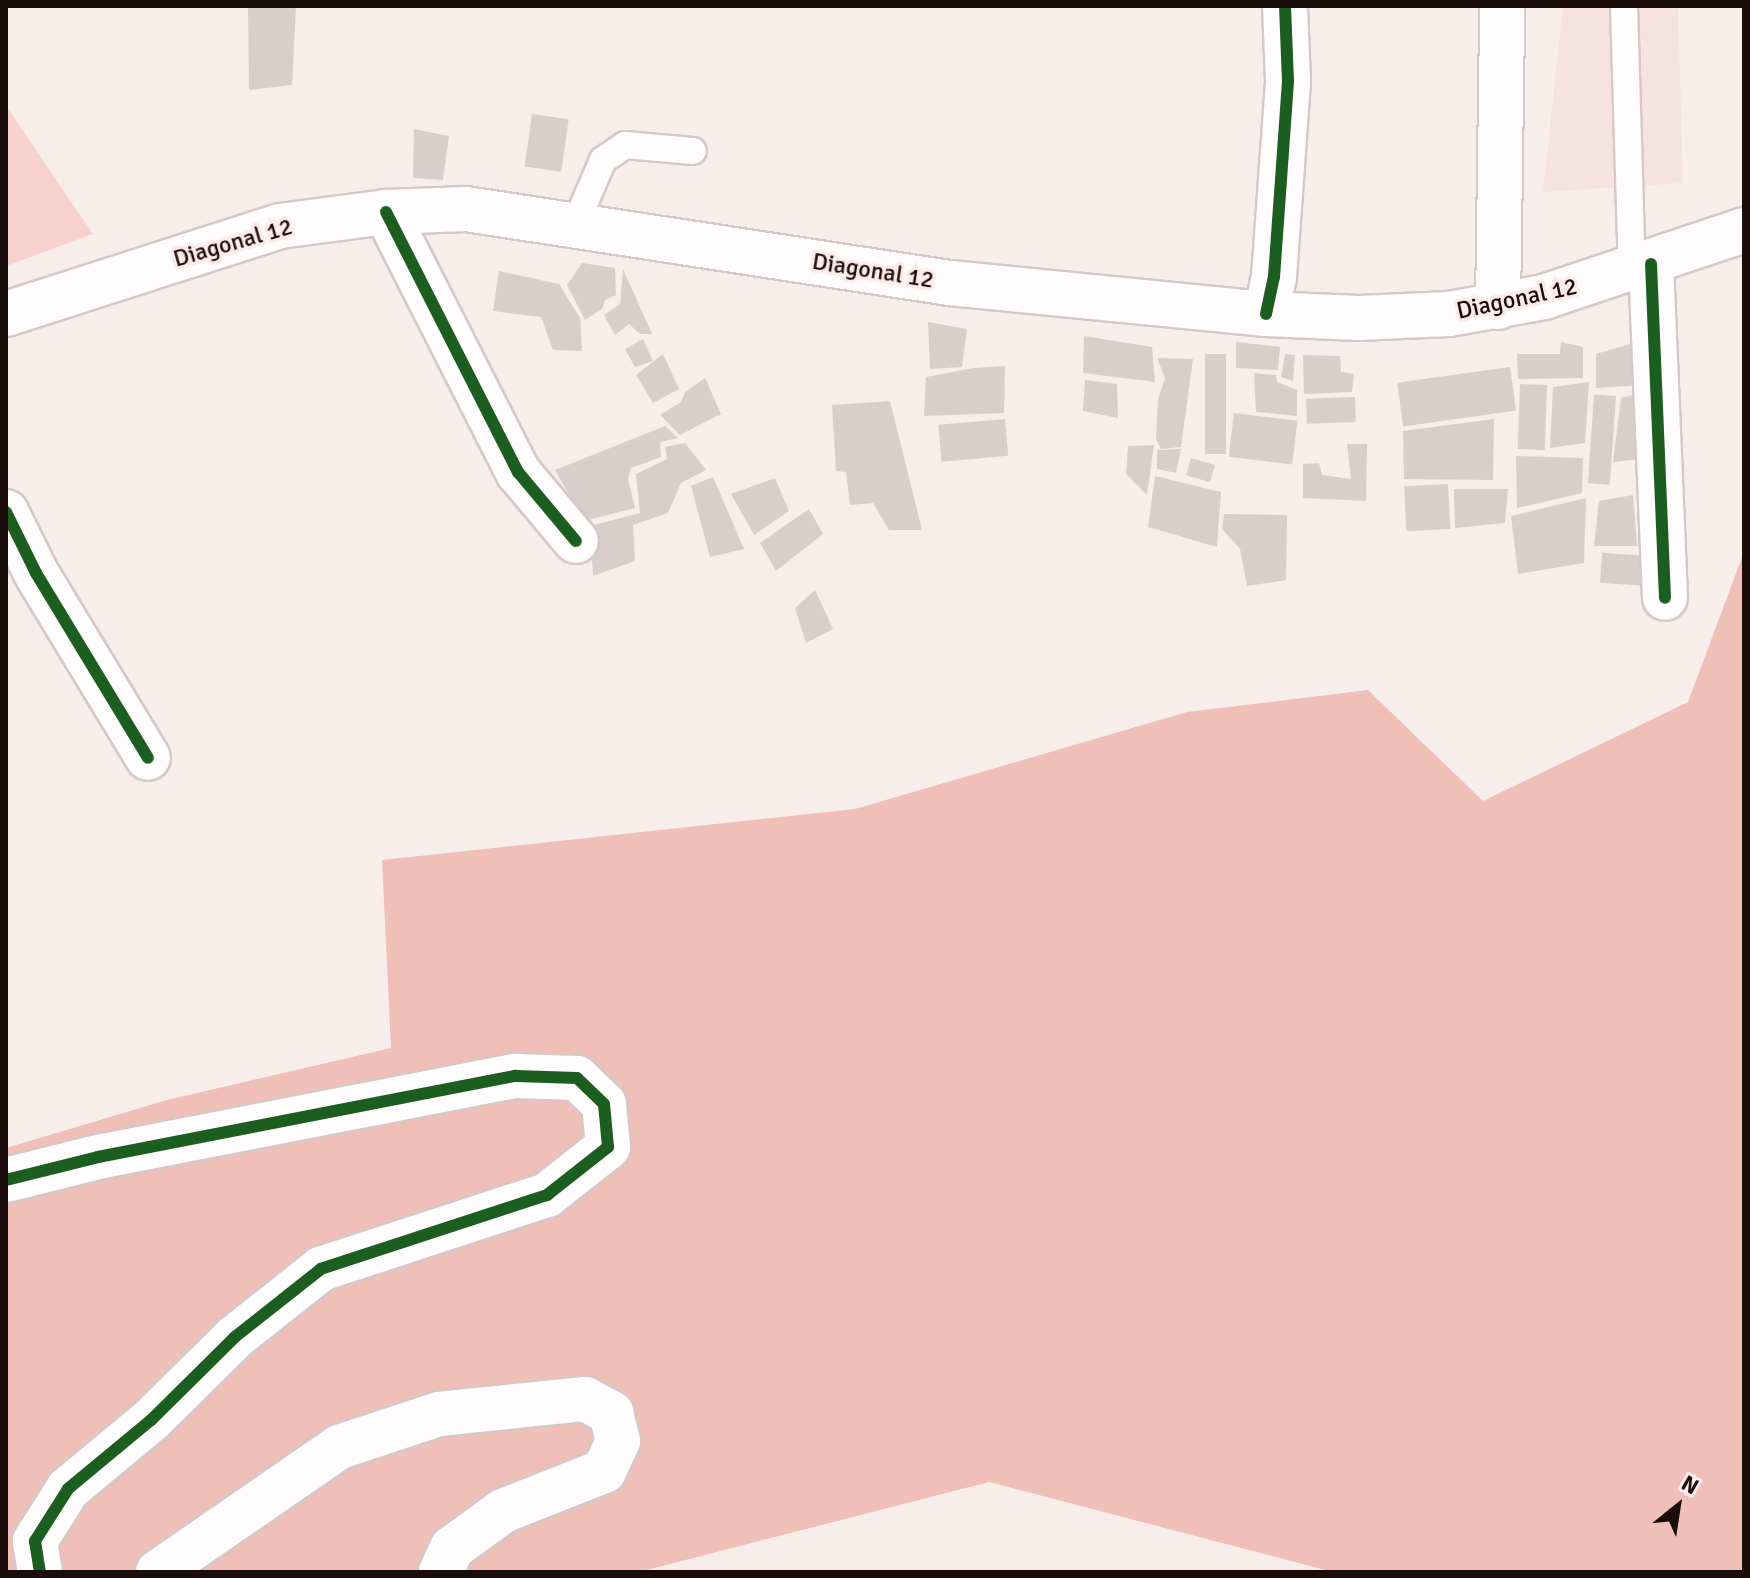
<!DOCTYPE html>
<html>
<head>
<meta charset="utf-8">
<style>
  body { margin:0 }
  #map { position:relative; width:1750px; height:1578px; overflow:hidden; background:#f7eeec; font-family:Signika,sans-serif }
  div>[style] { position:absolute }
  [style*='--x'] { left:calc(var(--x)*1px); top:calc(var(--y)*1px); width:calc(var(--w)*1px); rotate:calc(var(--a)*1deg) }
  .built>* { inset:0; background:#f6e2de }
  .green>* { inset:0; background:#f7d1cc }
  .forest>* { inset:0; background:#efbfb8 }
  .building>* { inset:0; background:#d9cecc; transform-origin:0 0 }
  .roads { filter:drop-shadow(2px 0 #d5c8c6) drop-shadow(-2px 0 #d5c8c6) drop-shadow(0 2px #d5c8c6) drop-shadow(0 -2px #d5c8c6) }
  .service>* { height:26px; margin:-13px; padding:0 13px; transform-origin:13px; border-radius:13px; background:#fefcfc }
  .minor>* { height:44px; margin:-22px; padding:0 22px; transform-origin:22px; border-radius:22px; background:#fefcfc }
  .secondary>* { height:44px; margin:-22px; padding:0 22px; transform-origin:22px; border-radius:22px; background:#fefcfc }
  .cycleway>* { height:12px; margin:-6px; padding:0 6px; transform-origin:6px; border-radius:6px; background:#1b5e20 }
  span { translate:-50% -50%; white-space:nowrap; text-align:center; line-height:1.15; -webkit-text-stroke:7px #fcebe8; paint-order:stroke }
  .street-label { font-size:24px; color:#1a0c0b }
  .frame { position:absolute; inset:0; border:8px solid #1a0c0b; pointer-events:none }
  .north { position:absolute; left:1638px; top:1466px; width:80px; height:80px; -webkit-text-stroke:6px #fcebe8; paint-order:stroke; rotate:30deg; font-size:22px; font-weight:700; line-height:32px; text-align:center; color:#1a0c0b }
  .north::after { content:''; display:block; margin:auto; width:28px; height:36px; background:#1a0c0b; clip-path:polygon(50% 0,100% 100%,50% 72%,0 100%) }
</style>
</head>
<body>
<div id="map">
  <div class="built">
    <i style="clip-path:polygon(1563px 6px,1678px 6px,1683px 183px,1543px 192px)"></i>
  </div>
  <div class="green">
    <i style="clip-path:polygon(6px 106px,93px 234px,6px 266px)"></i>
  </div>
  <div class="forest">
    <i style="clip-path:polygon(1744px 552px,1744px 1572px,1333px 1572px,989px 1482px,639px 1572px,6px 1572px,6px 1148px,167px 1100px,391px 1048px,382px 860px,855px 809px,1187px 712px,1368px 690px,1483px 801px,1688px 702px)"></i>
  </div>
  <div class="building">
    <i style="clip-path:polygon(248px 6px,296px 6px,292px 85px,249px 90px)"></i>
    <i style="left:532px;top:114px;width:37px;height:53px;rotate:8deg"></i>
    <i style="clip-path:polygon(414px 129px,449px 136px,443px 180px,413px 178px)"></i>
    <i style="clip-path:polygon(582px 263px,615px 268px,616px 295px,605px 300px,602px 309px,585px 320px,567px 285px)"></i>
    <i style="clip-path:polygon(623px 269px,652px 334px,640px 334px,629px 324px,615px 335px,604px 315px,620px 304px)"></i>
    <i style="clip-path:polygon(499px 271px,559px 284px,580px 318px,582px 351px,553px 350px,541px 317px,493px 311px)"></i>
    <i style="clip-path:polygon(928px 322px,967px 329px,962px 367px,930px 369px)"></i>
    <i style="clip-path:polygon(1084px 336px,1152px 347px,1155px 382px,1083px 373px)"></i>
    <i style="clip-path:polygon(643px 339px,653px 361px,635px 367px,625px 349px)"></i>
    <i style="clip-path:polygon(1236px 342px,1280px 347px,1278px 370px,1236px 368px)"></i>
    <i style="clip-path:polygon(1561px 342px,1583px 347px,1583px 378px,1518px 379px,1517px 354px,1560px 354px)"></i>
    <i style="clip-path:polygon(1630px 344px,1640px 385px,1596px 388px,1596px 354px)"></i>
    <i style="clip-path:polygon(663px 354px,679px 389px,653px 403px,636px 375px)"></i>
    <i style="left:1205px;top:354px;width:21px;height:100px"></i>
    <i style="clip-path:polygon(1285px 354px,1295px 355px,1293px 381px,1281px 377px)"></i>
    <i style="clip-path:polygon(1303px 355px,1340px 356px,1341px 372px,1354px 374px,1352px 392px,1304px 394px)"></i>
    <i style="clip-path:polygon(1157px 358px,1193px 359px,1181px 447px,1161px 449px,1156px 439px,1158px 399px,1165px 378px)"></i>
    <i style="clip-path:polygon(1005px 366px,1004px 413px,924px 416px,926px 377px,973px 368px)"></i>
    <i style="left:1510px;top:367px;width:44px;height:114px;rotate:82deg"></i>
    <i style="clip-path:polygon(1254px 373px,1276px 375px,1277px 382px,1297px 390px,1297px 416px,1256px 412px)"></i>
    <i style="clip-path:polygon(705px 378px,721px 414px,680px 435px,660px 415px,681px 402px,685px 392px)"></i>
    <i style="clip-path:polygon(1085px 380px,1117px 384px,1118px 418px,1083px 411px)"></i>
    <i style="clip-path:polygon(1589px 382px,1585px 443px,1550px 448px,1553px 387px)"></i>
    <i style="left:1547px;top:385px;width:65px;height:27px;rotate:92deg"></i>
    <i style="clip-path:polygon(1637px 394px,1640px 459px,1613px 462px,1621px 398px)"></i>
    <i style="left:1616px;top:396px;width:89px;height:22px;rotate:94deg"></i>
    <i style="left:1355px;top:397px;width:25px;height:49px;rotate:88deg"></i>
    <i style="clip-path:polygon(890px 401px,922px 530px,889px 530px,873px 503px,850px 505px,846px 472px,836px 471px,832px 405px)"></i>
    <i style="left:1234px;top:413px;width:64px;height:44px;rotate:7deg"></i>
    <i style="left:1005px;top:419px;width:37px;height:67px;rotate:85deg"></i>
    <i style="clip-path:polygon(1494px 419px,1493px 480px,1404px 479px,1403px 431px)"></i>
    <i style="clip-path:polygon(665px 426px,678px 438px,660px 442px,661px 457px,631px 468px,628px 479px,635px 508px,584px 521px,555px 470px)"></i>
    <i style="clip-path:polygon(685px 443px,706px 470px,681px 483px,668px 513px,633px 525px,635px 561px,593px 576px,590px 526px,640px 513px,636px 474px,667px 459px,665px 447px)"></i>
    <i style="clip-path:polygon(1347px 444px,1367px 444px,1366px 501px,1303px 498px,1303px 464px,1319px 463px,1322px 475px,1351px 479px)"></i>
    <i style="clip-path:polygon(1154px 445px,1147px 495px,1126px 474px,1128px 446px)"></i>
    <i style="clip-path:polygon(1181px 449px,1176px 473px,1157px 469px,1157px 450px)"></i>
    <i style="clip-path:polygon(1516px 456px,1583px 458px,1582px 493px,1517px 508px)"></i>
    <i style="left:1191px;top:458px;width:25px;height:18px;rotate:16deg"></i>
    <i style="clip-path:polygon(1155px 476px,1221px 492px,1217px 547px,1148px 527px)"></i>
    <i style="clip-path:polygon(713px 477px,744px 549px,710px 557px,691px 486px)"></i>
    <i style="clip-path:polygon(775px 478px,789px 511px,754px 535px,731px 494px)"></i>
    <i style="left:1448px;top:484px;width:45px;height:44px;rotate:87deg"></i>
    <i style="clip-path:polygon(1454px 489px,1508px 489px,1505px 523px,1455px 528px)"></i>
    <i style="clip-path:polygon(1633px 495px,1637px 546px,1594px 546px,1599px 501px)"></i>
    <i style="clip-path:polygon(1586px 498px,1584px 563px,1518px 574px,1511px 516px)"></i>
    <i style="clip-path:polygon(809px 509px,823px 534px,776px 571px,760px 543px)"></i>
    <i style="clip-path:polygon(1224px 514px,1287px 515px,1286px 580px,1247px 586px,1240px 549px,1222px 529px)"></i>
    <i style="left:1648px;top:556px;width:30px;height:46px;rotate:94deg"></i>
    <i style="clip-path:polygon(815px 590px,833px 629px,806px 643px,795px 608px)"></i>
  </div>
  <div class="roads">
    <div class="service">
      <i style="--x:1624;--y:6;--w:264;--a:88.3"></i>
      <i style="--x:575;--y:225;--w:71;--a:-66.7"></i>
      <i style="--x:603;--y:160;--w:27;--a:-34"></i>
      <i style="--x:625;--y:145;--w:68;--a:5"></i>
    </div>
    <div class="minor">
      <i style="--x:386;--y:212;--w:292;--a:63.1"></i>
      <i style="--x:518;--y:472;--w:90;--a:50"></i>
      <i style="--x:1651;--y:264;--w:334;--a:87.6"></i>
      <i style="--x:1498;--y:307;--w:301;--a:-89.2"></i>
      <i style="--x:1266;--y:314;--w:38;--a:-78"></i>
      <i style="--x:1274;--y:277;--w:196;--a:-85.9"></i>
      <i style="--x:1288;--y:81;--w:75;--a:-92.3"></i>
      <i style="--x:6;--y:512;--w:68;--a:63.8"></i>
      <i style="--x:36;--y:573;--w:216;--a:58.8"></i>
      <i style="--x:6;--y:1180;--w:95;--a:-14"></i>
      <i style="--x:98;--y:1157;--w:426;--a:-11"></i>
      <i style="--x:516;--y:1076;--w:61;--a:1.9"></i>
      <i style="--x:577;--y:1078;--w:37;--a:44"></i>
      <i style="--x:604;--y:1104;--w:43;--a:84.7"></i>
      <i style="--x:608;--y:1147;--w:78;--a:141.8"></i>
      <i style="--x:547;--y:1195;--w:238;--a:161.9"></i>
      <i style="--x:321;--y:1269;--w:110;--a:141.7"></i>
      <i style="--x:235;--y:1337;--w:118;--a:135.3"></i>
      <i style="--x:151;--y:1420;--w:108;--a:140.3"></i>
      <i style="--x:68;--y:1489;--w:62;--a:122.4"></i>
      <i style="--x:35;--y:1541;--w:31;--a:81"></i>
      <i style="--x:158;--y:1572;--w:220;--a:-34.6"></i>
      <i style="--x:339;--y:1447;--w:105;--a:-18.3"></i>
      <i style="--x:439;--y:1414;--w:147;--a:-5.9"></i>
      <i style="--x:585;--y:1399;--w:30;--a:28"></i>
      <i style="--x:611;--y:1413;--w:29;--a:76"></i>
      <i style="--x:618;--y:1441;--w:33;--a:115"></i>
      <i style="--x:604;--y:1471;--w:109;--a:158.4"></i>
      <i style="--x:503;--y:1511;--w:63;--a:144"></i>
      <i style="--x:452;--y:1548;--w:26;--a:115"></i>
    </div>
    <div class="secondary">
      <i style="--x:6;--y:314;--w:288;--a:-17.8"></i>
      <i style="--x:280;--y:226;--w:107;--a:-7.5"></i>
      <i style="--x:386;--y:212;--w:80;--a:-2.1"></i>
      <i style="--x:466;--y:209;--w:490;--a:8.7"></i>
      <i style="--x:950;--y:283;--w:318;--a:5.6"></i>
      <i style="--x:1266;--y:314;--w:93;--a:2.5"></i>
      <i style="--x:1359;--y:318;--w:90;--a:-2.5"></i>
      <i style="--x:1449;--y:314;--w:97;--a:-10.1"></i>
      <i style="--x:1544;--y:297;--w:211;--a:-18.5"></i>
    </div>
  </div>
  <div class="cycleway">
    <i style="--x:386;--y:212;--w:292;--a:63.1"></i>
    <i style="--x:518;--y:472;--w:90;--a:50"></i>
    <i style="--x:1651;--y:264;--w:334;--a:87.6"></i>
    <i style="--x:1266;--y:314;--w:38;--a:-78"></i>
    <i style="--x:1274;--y:277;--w:196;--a:-85.9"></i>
    <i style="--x:1288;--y:81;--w:75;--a:-92.3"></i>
    <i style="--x:6;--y:512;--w:68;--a:63.8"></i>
    <i style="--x:36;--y:573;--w:216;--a:58.8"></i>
    <i style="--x:6;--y:1180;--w:95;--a:-14"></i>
    <i style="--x:98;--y:1157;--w:426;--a:-11"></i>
    <i style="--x:516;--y:1076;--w:61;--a:1.9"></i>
    <i style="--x:577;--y:1078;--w:37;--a:44"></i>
    <i style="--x:604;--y:1104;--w:43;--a:84.7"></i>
    <i style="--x:608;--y:1147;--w:78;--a:141.8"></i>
    <i style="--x:547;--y:1195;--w:238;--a:161.9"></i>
    <i style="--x:321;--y:1269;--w:110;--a:141.7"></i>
    <i style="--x:235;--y:1337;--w:118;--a:135.3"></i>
    <i style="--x:151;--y:1420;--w:108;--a:140.3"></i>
    <i style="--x:68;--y:1489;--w:62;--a:122.4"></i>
    <i style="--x:35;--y:1541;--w:31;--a:81"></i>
  </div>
  <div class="street-label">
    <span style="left:233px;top:243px;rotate:-16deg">Diagonal 12</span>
    <span style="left:873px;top:271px;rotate:9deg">Diagonal 12</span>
    <span style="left:1517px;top:299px;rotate:-12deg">Diagonal 12</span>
  </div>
  <div class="frame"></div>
  <div class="north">N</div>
</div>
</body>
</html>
